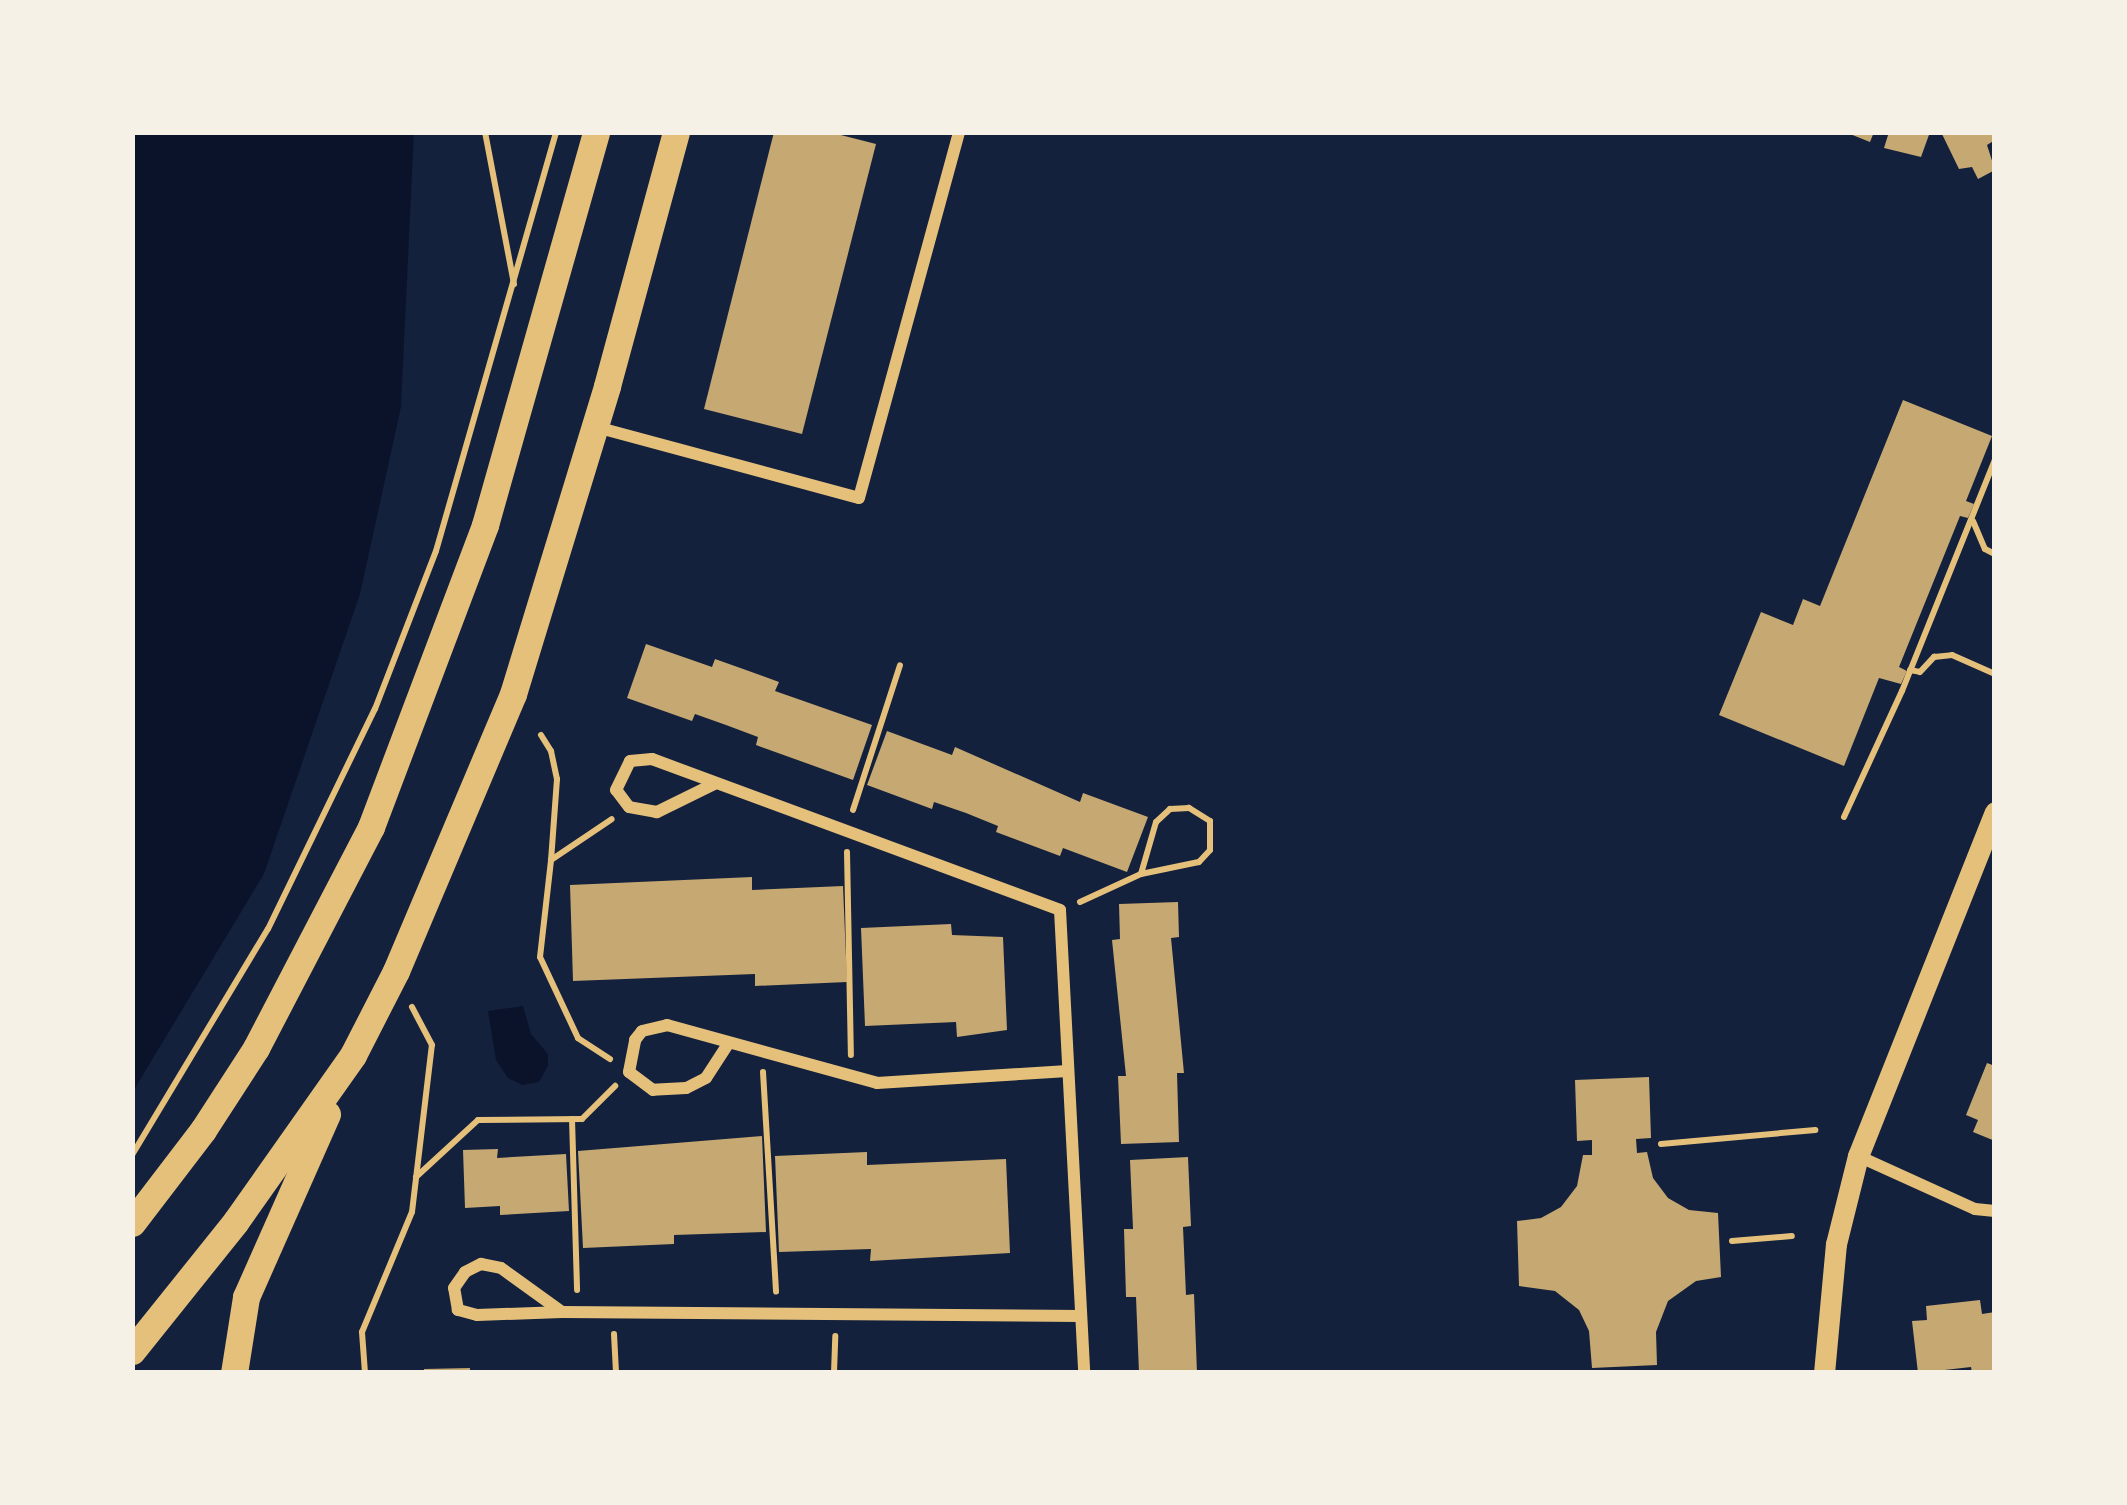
<!DOCTYPE html>
<html>
<head>
<meta charset="utf-8">
<style>
  body { margin:0 }
  #map { position:relative; width:2127px; height:1505px; overflow:hidden; background:#14213d; font-family:"Golos Text",sans-serif }
  div>[style] { position:absolute }
  [style*='--x'] { left:calc(var(--x)*1px); top:calc(var(--y)*1px); width:calc(var(--w)*1px); rotate:calc(var(--a)*1deg) }
  .water>* { inset:0; background:#0b132b }
  .building>* { inset:0; background:#c6a872 }
  .path>* { height:6px; margin:-3px; padding:0 3px; transform-origin:3px; border-radius:3px; background:#e5c07b }
  .minor>* { height:12px; margin:-6px; padding:0 6px; transform-origin:6px; border-radius:6px; background:#e5c07b }
  .tertiary>* { height:21px; margin:-10.5px; padding:0 10.5px; transform-origin:10.5px; border-radius:10.5px; background:#e5c07b }
  .primary>* { height:27px; margin:-13.5px; padding:0 13.5px; transform-origin:13.5px; border-radius:13.5px; background:#e5c07b }
  span { translate:-50% -50%; white-space:nowrap; text-align:center; line-height:1.15; -webkit-text-stroke:10px #f6f1e7; paint-order:stroke }
  .frame { position:absolute; inset:0; border:135px solid #f6f1e7; pointer-events:none }
</style>
</head>
<body>
<div id="map">
  <div class="water">
    <i style="clip-path:polygon(132px 132px,414px 132px,401px 407px,360px 594px,264px 874px,132px 1093px)"></i>
    <i style="clip-path:polygon(523px 1006px,531px 1034px,548px 1054px,548px 1066px,539px 1082px,522px 1085px,508px 1078px,496px 1060px,488px 1011px)"></i>
  </div>
  <div class="building">
    <i style="clip-path:polygon(774px 132px,829px 132px,876px 144px,802px 434px,704px 409px)"></i>
    <i style="clip-path:polygon(1845px 132px,1874px 132px,1870px 142px)"></i>
    <i style="clip-path:polygon(1889px 132px,1930px 132px,1921px 157px,1884px 148px)"></i>
    <i style="clip-path:polygon(1941px 132px,1995px 132px,1995px 140px,1987px 145px,1995px 170px,1978px 179px,1972px 167px,1959px 169px)"></i>
    <i style="clip-path:polygon(1903px 400px,1992px 436px,1966px 501px,1974px 504px,1968px 518px,1960px 516px,1899px 667px,1907px 671px,1901px 684px,1879px 678px,1844px 766px,1719px 715px,1761px 612px,1793px 625px,1803px 599px,1820px 606px)"></i>
    <i style="clip-path:polygon(646px 644px,712px 667px,715px 659px,746px 670px,779px 682px,775px 691px,872px 725px,853px 780px,756px 745px,758px 737px,726px 725px,695px 714px,692px 721px,627px 698px)"></i>
    <i style="clip-path:polygon(887px 731px,952px 755px,955px 747px,1080px 802px,1083px 793px,1148px 817px,1127px 872px,1063px 848px,1060px 856px,996px 832px,998px 826px,966px 813px,934px 802px,932px 809px,867px 785px)"></i>
    <i style="clip-path:polygon(752px 877px,752px 890px,843px 886px,847px 982px,755px 986px,755px 974px,573px 981px,570px 885px)"></i>
    <i style="clip-path:polygon(1178px 902px,1179px 937px,1171px 938px,1184px 1073px,1177px 1073px,1179px 1142px,1121px 1144px,1118px 1076px,1126px 1076px,1112px 940px,1120px 939px,1119px 904px)"></i>
    <i style="clip-path:polygon(951px 924px,952px 935px,1003px 937px,1007px 1030px,957px 1037px,956px 1022px,865px 1026px,861px 928px)"></i>
    <i style="clip-path:polygon(1987px 1063px,1995px 1066px,1995px 1141px,1973px 1132px,1978px 1120px,1966px 1115px)"></i>
    <i style="clip-path:polygon(1649px 1077px,1651px 1138px,1636px 1139px,1637px 1153px,1647px 1152px,1653px 1178px,1668px 1198px,1689px 1210px,1718px 1213px,1721px 1277px,1696px 1281px,1668px 1301px,1656px 1332px,1657px 1365px,1592px 1368px,1589px 1331px,1579px 1310px,1555px 1291px,1519px 1286px,1517px 1221px,1541px 1218px,1561px 1207px,1577px 1186px,1583px 1155px,1592px 1155px,1592px 1140px,1577px 1141px,1575px 1080px)"></i>
    <i style="clip-path:polygon(762px 1136px,766px 1232px,674px 1235px,674px 1244px,583px 1248px,578px 1151px)"></i>
    <i style="clip-path:polygon(498px 1149px,497px 1158px,566px 1154px,569px 1211px,500px 1215px,500px 1206px,465px 1208px,463px 1150px)"></i>
    <i style="clip-path:polygon(867px 1152px,867px 1165px,1006px 1159px,1010px 1253px,870px 1261px,871px 1249px,779px 1252px,775px 1156px)"></i>
    <i style="clip-path:polygon(1188px 1157px,1191px 1226px,1183px 1227px,1186px 1295px,1194px 1294px,1197px 1373px,1139px 1373px,1136px 1297px,1126px 1297px,1124px 1229px,1133px 1229px,1130px 1160px)"></i>
    <i style="clip-path:polygon(1980px 1300px,1982px 1314px,1995px 1312px,1995px 1372px,1972px 1373px,1971px 1367px,1918px 1373px,1912px 1321px,1927px 1320px,1926px 1306px)"></i>
    <i style="clip-path:polygon(470px 1368px,470px 1373px,424px 1373px,424px 1369px)"></i>
  </div>
  <div class="path">
    <i style="--x:485;--y:132;--w:155;--a:79.2"></i>
    <i style="--x:1973;--y:521;--w:30;--a:67"></i>
    <i style="--x:1985;--y:549;--w:11;--a:27"></i>
    <i style="--x:1910;--y:670;--w:10;--a:11"></i>
    <i style="--x:1920;--y:672;--w:21;--a:-47"></i>
    <i style="--x:1934;--y:657;--w:18;--a:-6"></i>
    <i style="--x:1952;--y:655;--w:47;--a:23.8"></i>
    <i style="--x:541;--y:735;--w:19;--a:58"></i>
    <i style="--x:551;--y:751;--w:29;--a:78"></i>
    <i style="--x:557;--y:779;--w:81;--a:94.2"></i>
    <i style="--x:853;--y:810;--w:152;--a:-72"></i>
    <i style="--x:1844;--y:817;--w:139;--a:-65.3"></i>
    <i style="--x:1902;--y:691;--w:249;--a:-68.1"></i>
    <i style="--x:847;--y:852;--w:203;--a:88.9"></i>
    <i style="--x:1080;--y:902;--w:67;--a:-24.7"></i>
    <i style="--x:1141;--y:874;--w:59;--a:-11.7"></i>
    <i style="--x:1199;--y:862;--w:16;--a:-47"></i>
    <i style="--x:1210;--y:850;--w:29;--a:-90"></i>
    <i style="--x:1210;--y:821;--w:25;--a:-148"></i>
    <i style="--x:1189;--y:808;--w:19;--a:177"></i>
    <i style="--x:1170;--y:809;--w:19;--a:137"></i>
    <i style="--x:1156;--y:822;--w:54;--a:106.1"></i>
    <i style="--x:610;--y:1059;--w:38;--a:-147"></i>
    <i style="--x:578;--y:1038;--w:89;--a:-115.1"></i>
    <i style="--x:540;--y:957;--w:98;--a:-83.5"></i>
    <i style="--x:551;--y:860;--w:73;--a:-33.9"></i>
    <i style="--x:763;--y:1072;--w:220;--a:86.6"></i>
    <i style="--x:572;--y:1119;--w:171;--a:88.3"></i>
    <i style="--x:1661;--y:1144;--w:155;--a:-5.2"></i>
    <i style="--x:132;--y:1155;--w:264;--a:-59"></i>
    <i style="--x:268;--y:929;--w:245;--a:-64.1"></i>
    <i style="--x:375;--y:709;--w:169;--a:-68.9"></i>
    <i style="--x:436;--y:551;--w:436;--a:-74"></i>
    <i style="--x:416;--y:1177;--w:84;--a:-42.6"></i>
    <i style="--x:478;--y:1120;--w:104;--a:-0.6"></i>
    <i style="--x:582;--y:1119;--w:47;--a:-45"></i>
    <i style="--x:1732;--y:1241;--w:60;--a:-4.8"></i>
    <i style="--x:614;--y:1334;--w:39;--a:87"></i>
    <i style="--x:365;--y:1373;--w:41;--a:-94.2"></i>
    <i style="--x:362;--y:1332;--w:130;--a:-67.4"></i>
    <i style="--x:412;--y:1212;--w:168;--a:-83.2"></i>
    <i style="--x:432;--y:1045;--w:43;--a:-117.8"></i>
    <i style="--x:834;--y:1373;--w:37;--a:-88"></i>
  </div>
  <div class="minor">
    <i style="--x:596;--y:427;--w:272;--a:15.1"></i>
    <i style="--x:859;--y:498;--w:379;--a:-74.7"></i>
    <i style="--x:714;--y:784;--w:64;--a:153.8"></i>
    <i style="--x:657;--y:812;--w:28;--a:-170"></i>
    <i style="--x:629;--y:807;--w:21;--a:-127"></i>
    <i style="--x:616;--y:790;--w:32;--a:-64"></i>
    <i style="--x:630;--y:761;--w:22;--a:-5"></i>
    <i style="--x:652;--y:759;--w:435;--a:20.3"></i>
    <i style="--x:1060;--y:910;--w:464;--a:87"></i>
    <i style="--x:728;--y:1044;--w:40;--a:122.9"></i>
    <i style="--x:706;--y:1078;--w:22;--a:153"></i>
    <i style="--x:686;--y:1088;--w:33;--a:177"></i>
    <i style="--x:653;--y:1090;--w:30;--a:-143"></i>
    <i style="--x:629;--y:1072;--w:33;--a:-79"></i>
    <i style="--x:635;--y:1040;--w:11;--a:-52"></i>
    <i style="--x:642;--y:1031;--w:26;--a:-13"></i>
    <i style="--x:667;--y:1025;--w:218;--a:15.4"></i>
    <i style="--x:877;--y:1083;--w:191;--a:-3.6"></i>
    <i style="--x:1858;--y:1156;--w:128;--a:24.4"></i>
    <i style="--x:1975;--y:1209;--w:20;--a:6"></i>
    <i style="--x:562;--y:1312;--w:85;--a:178"></i>
    <i style="--x:477;--y:1315;--w:20;--a:-165"></i>
    <i style="--x:458;--y:1310;--w:22;--a:-100"></i>
    <i style="--x:454;--y:1288;--w:19;--a:-55"></i>
    <i style="--x:465;--y:1272;--w:18;--a:-27"></i>
    <i style="--x:481;--y:1264;--w:20;--a:11"></i>
    <i style="--x:501;--y:1268;--w:75;--a:35.8"></i>
    <i style="--x:562;--y:1312;--w:519;--a:0.44"></i>
  </div>
  <div class="tertiary">
    <i style="--x:1824;--y:1373;--w:130;--a:-84.7"></i>
    <i style="--x:1836;--y:1244;--w:91;--a:-76"></i>
    <i style="--x:1858;--y:1156;--w:370;--a:-68.3"></i>
  </div>
  <div class="primary">
    <i style="--x:132;--y:1223;--w:117;--a:-52.6"></i>
    <i style="--x:203;--y:1130;--w:98;--a:-57.1"></i>
    <i style="--x:256;--y:1048;--w:249;--a:-62.5"></i>
    <i style="--x:371;--y:827;--w:323;--a:-69.3"></i>
    <i style="--x:485;--y:525;--w:408;--a:-74.2"></i>
    <i style="--x:132;--y:1351;--w:166;--a:-51.3"></i>
    <i style="--x:236;--y:1221;--w:203;--a:-54.8"></i>
    <i style="--x:353;--y:1055;--w:94;--a:-62.9"></i>
    <i style="--x:396;--y:971;--w:301;--a:-67.1"></i>
    <i style="--x:513;--y:694;--w:322;--a:-73"></i>
    <i style="--x:607;--y:386;--w:263;--a:-74.8"></i>
    <i style="--x:234;--y:1373;--w:77;--a:-81"></i>
    <i style="--x:246;--y:1297;--w:200;--a:-66.1"></i>
  </div>
  <div class="frame"></div>
</div>
</body>
</html>
